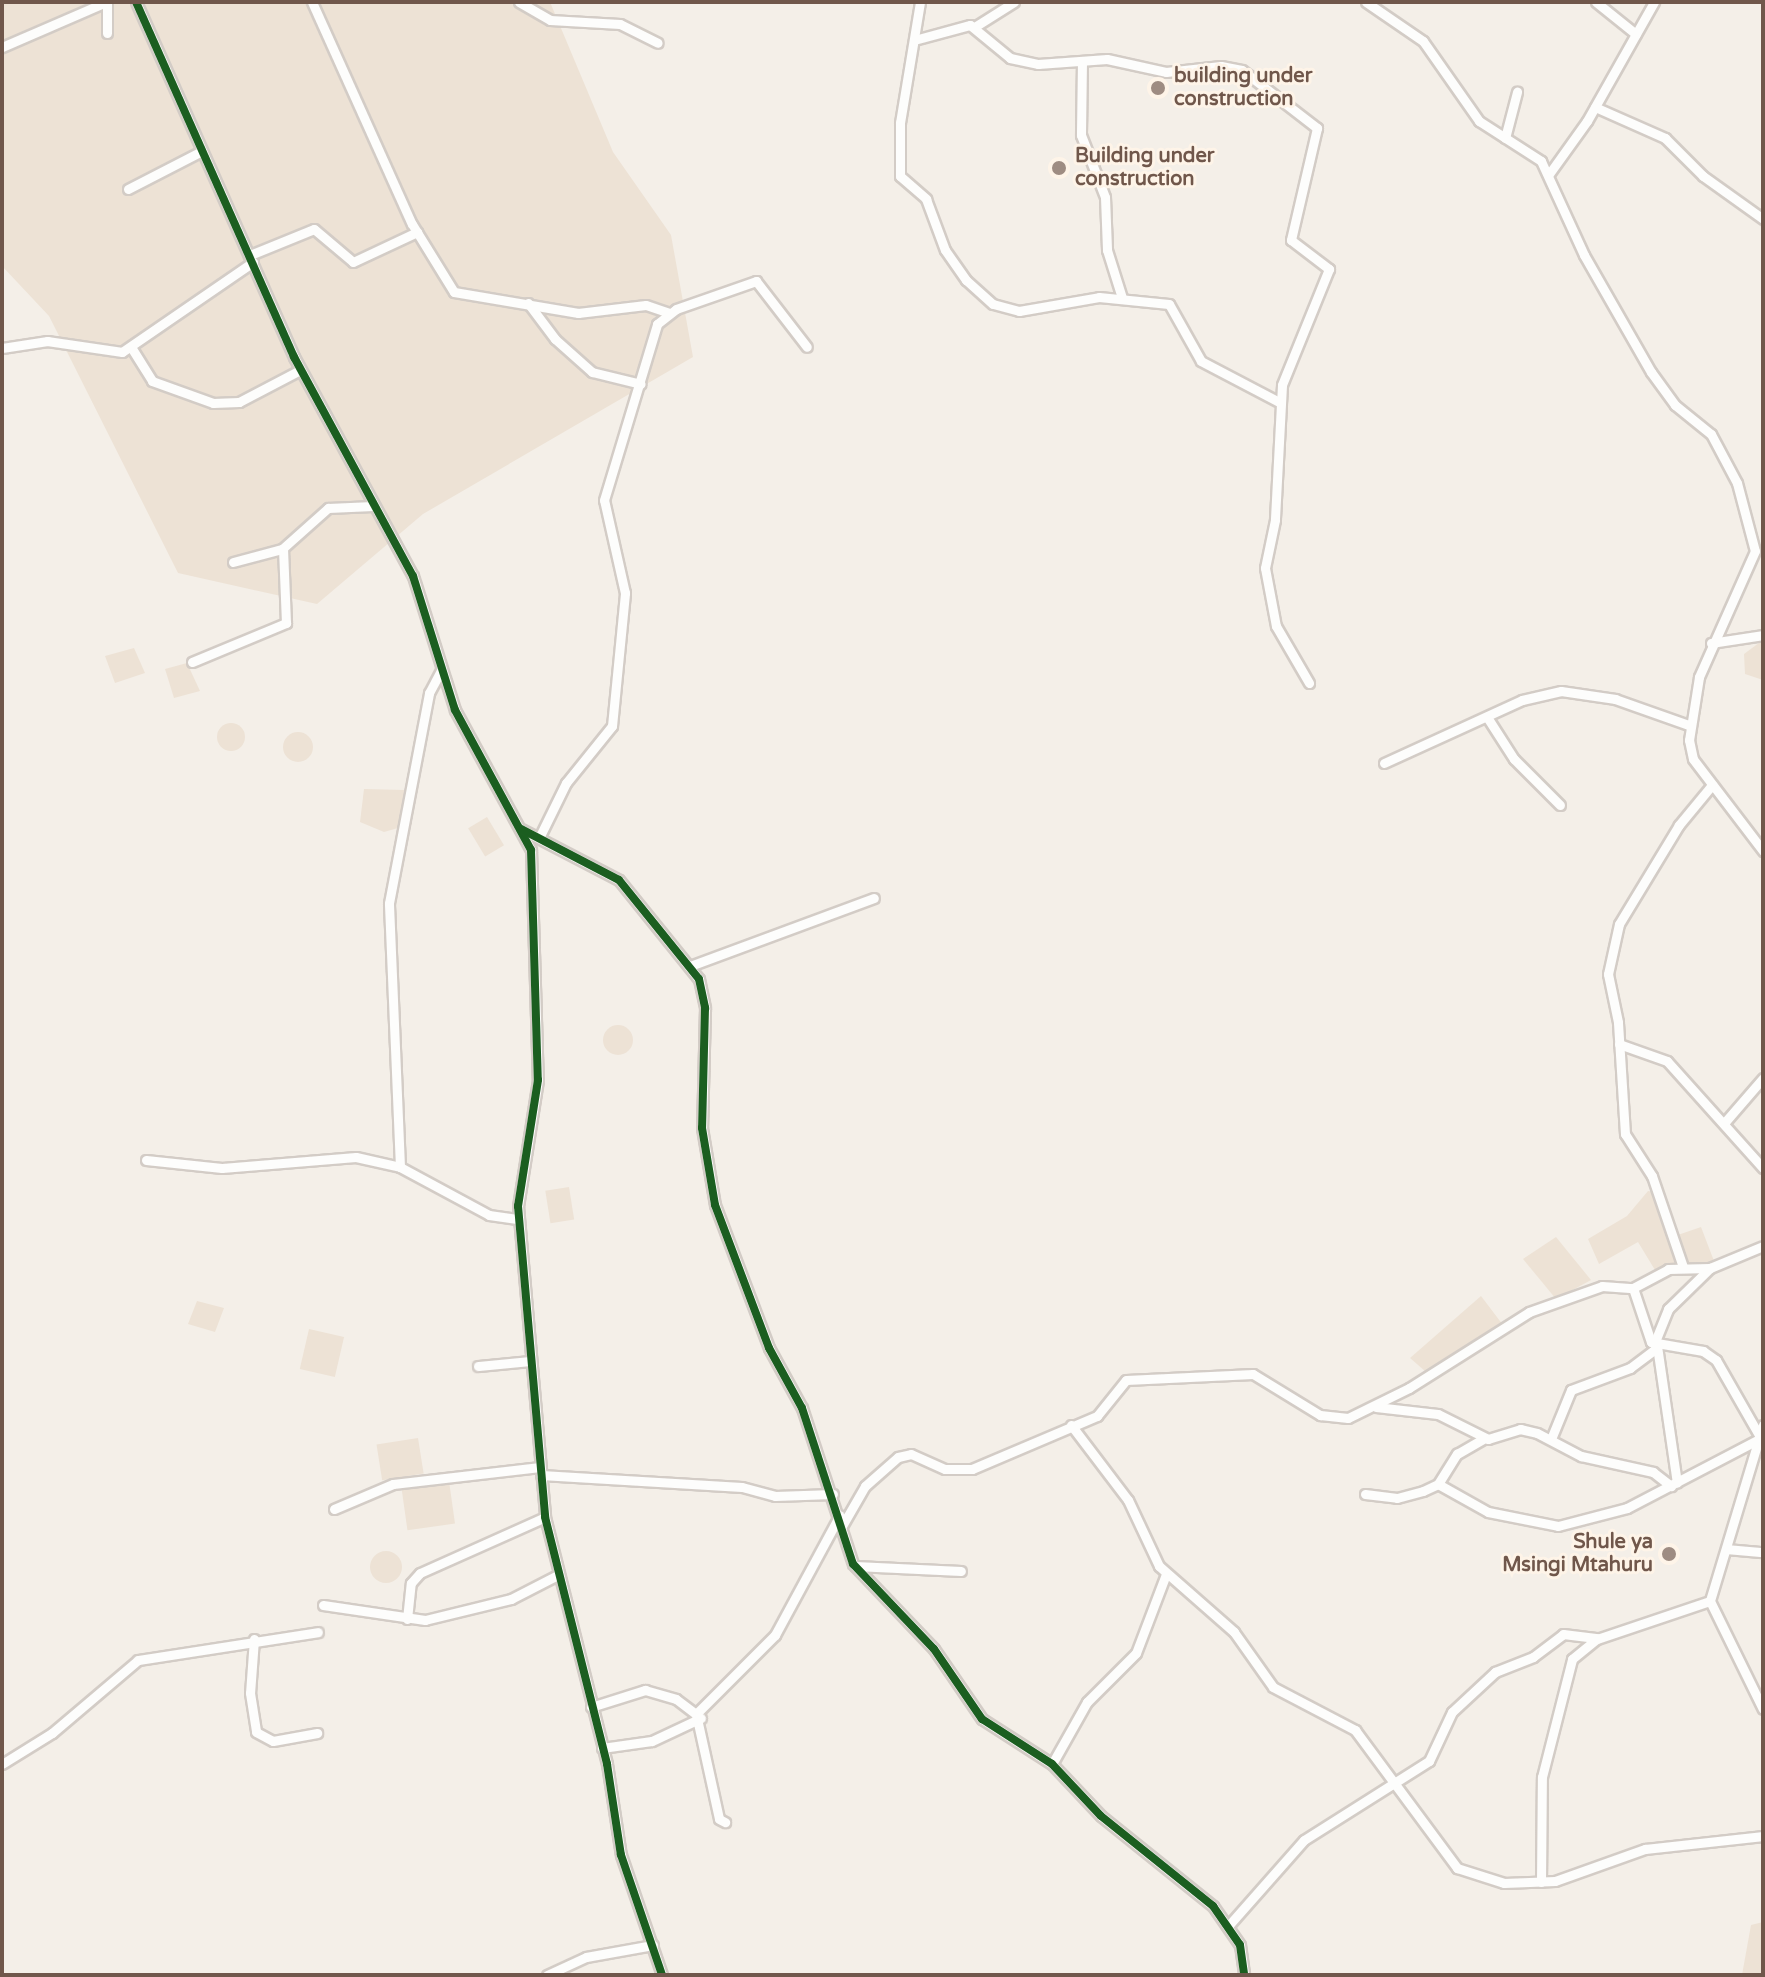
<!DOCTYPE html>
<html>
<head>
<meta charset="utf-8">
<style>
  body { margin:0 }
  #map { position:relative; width:1765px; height:1977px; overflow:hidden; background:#f4efe8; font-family:"Varela Round",sans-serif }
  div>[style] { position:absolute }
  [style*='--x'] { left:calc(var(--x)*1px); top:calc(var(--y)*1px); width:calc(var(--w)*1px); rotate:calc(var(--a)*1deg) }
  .residential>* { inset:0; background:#ede2d5; transform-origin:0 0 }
  .round { border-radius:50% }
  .roads { filter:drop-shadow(2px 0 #d3ccc6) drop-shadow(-2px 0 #d3ccc6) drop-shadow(0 2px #d3ccc6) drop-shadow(0 -2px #d3ccc6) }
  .minor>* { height:9px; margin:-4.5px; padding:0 4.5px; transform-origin:4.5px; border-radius:4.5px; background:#fdfdfc }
  .cycleway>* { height:8px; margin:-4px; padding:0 4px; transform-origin:4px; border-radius:4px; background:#1b5e20 }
  .dots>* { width:22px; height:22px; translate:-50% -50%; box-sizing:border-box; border:4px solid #fef4e8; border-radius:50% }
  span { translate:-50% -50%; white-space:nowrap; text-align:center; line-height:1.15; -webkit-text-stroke:6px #fef4e8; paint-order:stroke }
  .poi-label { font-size:20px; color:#70574b; font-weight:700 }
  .left { translate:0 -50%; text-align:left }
  .right { translate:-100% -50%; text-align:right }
  .frame { position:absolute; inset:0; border:4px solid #70574b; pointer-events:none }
</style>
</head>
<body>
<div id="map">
  <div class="residential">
    <i style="clip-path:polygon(2px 2px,550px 2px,613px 152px,671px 235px,693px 357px,423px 514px,317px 604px,178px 573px,49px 316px,2px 266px)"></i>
    <i style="clip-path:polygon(1763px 640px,1763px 680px,1745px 674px,1744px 654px)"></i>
    <i style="clip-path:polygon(134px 648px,145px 673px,115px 683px,105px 656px)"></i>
    <i style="clip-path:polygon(187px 663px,200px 691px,174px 698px,165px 669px)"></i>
    <i class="round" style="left:217px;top:723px;width:28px;height:28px"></i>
    <i class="round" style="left:283px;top:732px;width:30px;height:30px"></i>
    <i style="clip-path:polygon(364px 789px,404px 790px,412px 824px,384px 832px,360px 822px)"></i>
    <i style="left:487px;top:817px;width:33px;height:22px;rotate:59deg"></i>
    <i class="round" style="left:603px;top:1025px;width:30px;height:30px"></i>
    <i style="left:569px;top:1187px;width:33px;height:24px;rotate:81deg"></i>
    <i style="clip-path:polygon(1648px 1191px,1660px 1193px,1672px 1237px,1701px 1227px,1714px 1261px,1655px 1270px,1638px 1242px,1599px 1264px,1588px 1239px,1627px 1216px)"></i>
    <i style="clip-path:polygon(1556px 1237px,1591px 1280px,1556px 1299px,1523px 1259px)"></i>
    <i style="clip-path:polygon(1481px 1296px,1503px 1325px,1433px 1378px,1410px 1358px)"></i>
    <i style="clip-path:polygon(197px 1301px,224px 1308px,215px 1332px,188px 1324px)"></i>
    <i style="left:309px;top:1329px;width:36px;height:41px;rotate:13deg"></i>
    <i style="left:418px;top:1438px;width:36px;height:42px;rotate:81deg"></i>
    <i style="left:449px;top:1481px;width:43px;height:48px;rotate:82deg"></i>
    <i class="round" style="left:370px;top:1551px;width:32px;height:32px"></i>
    <i style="clip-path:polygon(1763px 1922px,1763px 1975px,1742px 1975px,1751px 1925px)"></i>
  </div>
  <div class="roads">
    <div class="minor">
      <i style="--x:107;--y:2;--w:31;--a:90"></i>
      <i style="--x:136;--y:2;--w:389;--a:66"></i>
      <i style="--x:294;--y:357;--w:249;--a:61.5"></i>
      <i style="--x:413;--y:576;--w:140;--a:72.6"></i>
      <i style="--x:455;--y:710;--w:159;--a:61.5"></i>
      <i style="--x:531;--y:850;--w:230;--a:88.3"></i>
      <i style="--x:538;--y:1080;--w:128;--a:99"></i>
      <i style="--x:518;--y:1206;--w:312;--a:85"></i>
      <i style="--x:545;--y:1517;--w:255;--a:75.9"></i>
      <i style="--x:607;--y:1764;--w:92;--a:81.3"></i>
      <i style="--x:621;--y:1855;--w:127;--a:71.1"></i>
      <i style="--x:312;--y:2;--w:243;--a:65.8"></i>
      <i style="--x:412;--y:224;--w:80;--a:58.3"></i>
      <i style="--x:454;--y:292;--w:126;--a:9.6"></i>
      <i style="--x:578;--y:313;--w:68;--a:-6.7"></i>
      <i style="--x:646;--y:305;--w:24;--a:19"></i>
      <i style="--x:519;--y:2;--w:36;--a:30"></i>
      <i style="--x:550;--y:20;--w:70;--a:3.3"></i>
      <i style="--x:620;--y:24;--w:42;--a:26.6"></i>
      <i style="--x:920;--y:2;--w:123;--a:99.4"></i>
      <i style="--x:900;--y:123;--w:53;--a:90"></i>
      <i style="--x:900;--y:176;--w:35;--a:41"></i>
      <i style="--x:926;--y:199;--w:54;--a:69.6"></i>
      <i style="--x:945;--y:250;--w:37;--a:55"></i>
      <i style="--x:966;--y:280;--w:36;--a:42"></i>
      <i style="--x:993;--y:304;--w:27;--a:15"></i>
      <i style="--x:1019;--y:311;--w:81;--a:-9.9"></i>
      <i style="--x:1099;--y:297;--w:70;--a:5.7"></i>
      <i style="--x:1169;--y:304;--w:65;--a:60.7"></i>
      <i style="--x:1201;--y:361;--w:88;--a:27.7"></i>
      <i style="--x:1366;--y:2;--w:69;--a:34.4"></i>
      <i style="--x:1423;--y:41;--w:98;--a:55"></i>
      <i style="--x:1479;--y:121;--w:74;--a:32.8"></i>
      <i style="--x:1541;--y:161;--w:103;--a:65.4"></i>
      <i style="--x:1584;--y:255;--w:135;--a:60.2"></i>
      <i style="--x:1651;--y:372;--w:41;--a:54"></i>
      <i style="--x:1675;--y:405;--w:46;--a:38.9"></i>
      <i style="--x:1711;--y:434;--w:55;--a:62"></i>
      <i style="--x:1737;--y:483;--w:70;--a:75.2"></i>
      <i style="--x:1755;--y:551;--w:138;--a:114"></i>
      <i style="--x:1699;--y:677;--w:64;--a:99"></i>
      <i style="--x:1689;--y:740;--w:19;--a:78"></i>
      <i style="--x:1693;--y:759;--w:116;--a:52.7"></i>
      <i style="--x:1596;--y:2;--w:51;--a:38.7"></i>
      <i style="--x:976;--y:26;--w:45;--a:-32.3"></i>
      <i style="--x:918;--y:39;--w:54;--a:-15.1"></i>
      <i style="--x:970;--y:25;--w:52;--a:39.5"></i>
      <i style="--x:1010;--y:58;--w:29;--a:12"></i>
      <i style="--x:1038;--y:64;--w:69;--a:-4.1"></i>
      <i style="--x:1107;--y:59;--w:60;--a:12.4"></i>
      <i style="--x:1166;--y:72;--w:55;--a:-6.2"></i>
      <i style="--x:1221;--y:66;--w:21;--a:11"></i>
      <i style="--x:1242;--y:70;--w:95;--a:37.7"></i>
      <i style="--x:1317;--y:128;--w:115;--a:103.1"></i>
      <i style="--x:1291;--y:240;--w:48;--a:37.3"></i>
      <i style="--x:1329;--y:269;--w:125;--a:112.1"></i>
      <i style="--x:1282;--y:385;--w:135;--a:93"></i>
      <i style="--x:1275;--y:520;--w:49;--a:101.8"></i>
      <i style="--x:1265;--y:568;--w:59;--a:79.3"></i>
      <i style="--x:1276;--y:626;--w:66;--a:59.9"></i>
      <i style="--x:2;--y:47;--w:113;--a:-23.4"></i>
      <i style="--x:1082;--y:61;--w:74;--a:90.8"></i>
      <i style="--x:1081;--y:135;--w:66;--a:68.8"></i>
      <i style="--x:1105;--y:197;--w:53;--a:87.8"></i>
      <i style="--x:1107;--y:250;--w:50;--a:72.6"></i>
      <i style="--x:1595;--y:107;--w:77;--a:23.9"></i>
      <i style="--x:1665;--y:138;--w:54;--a:45"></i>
      <i style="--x:1703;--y:176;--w:74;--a:35.6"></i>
      <i style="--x:1505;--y:138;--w:48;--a:-75.4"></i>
      <i style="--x:1549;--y:174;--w:65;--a:-54.4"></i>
      <i style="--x:1587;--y:121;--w:137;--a:-60.6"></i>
      <i style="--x:128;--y:189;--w:83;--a:-27.2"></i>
      <i style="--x:250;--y:255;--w:69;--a:-22.1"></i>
      <i style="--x:314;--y:229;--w:51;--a:40.2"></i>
      <i style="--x:353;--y:262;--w:71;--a:-25.1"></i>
      <i style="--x:528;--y:303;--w:45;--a:53.1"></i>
      <i style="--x:555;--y:339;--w:50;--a:41.7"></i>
      <i style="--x:592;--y:372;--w:50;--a:13.8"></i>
      <i style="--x:131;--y:347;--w:40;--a:58"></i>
      <i style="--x:152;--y:381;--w:65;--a:19.8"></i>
      <i style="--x:213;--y:403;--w:26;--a:-2"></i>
      <i style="--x:239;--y:402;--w:69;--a:-27.7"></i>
      <i style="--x:2;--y:348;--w:46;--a:-8.8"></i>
      <i style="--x:47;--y:341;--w:76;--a:8.3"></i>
      <i style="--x:122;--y:352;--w:159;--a:-34.5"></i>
      <i style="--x:233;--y:562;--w:51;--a:-14.9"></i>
      <i style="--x:282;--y:549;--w:62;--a:-41.7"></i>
      <i style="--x:328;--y:508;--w:45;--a:-2.5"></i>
      <i style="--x:1711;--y:643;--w:53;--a:-8.7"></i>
      <i style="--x:192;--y:662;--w:102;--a:-22.5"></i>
      <i style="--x:286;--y:623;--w:74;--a:-92.3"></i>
      <i style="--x:1487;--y:717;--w:50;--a:57.3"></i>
      <i style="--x:1514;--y:759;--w:65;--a:45"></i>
      <i style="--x:1384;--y:763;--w:152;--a:-24.5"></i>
      <i style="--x:1522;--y:700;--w:40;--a:-13"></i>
      <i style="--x:1561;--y:691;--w:55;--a:8.4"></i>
      <i style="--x:1615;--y:699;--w:78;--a:19.4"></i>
      <i style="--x:521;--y:829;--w:110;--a:27.5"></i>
      <i style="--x:619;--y:880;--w:127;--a:51.1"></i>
      <i style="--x:699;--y:979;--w:30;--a:78"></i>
      <i style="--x:705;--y:1008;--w:120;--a:91.4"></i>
      <i style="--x:702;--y:1128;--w:78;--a:80.4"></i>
      <i style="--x:715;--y:1205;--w:153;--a:69.3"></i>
      <i style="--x:769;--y:1348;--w:68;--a:61.2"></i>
      <i style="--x:802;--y:1408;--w:164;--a:71.9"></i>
      <i style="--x:853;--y:1564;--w:117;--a:46.4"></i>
      <i style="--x:934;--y:1649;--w:85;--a:55.6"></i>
      <i style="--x:982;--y:1719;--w:83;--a:32.7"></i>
      <i style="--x:1052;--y:1764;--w:71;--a:46.7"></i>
      <i style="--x:1101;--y:1816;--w:144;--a:38.8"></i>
      <i style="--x:1213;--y:1906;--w:47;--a:55.3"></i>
      <i style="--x:1240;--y:1945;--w:30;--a:82"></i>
      <i style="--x:540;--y:836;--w:59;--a:-63.9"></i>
      <i style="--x:566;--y:783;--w:73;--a:-51.1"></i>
      <i style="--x:612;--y:726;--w:134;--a:-84.4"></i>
      <i style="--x:625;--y:593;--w:95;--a:-102.7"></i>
      <i style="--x:604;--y:500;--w:184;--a:-73.2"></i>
      <i style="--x:657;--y:324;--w:24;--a:-38"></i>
      <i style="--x:676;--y:309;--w:85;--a:-19.3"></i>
      <i style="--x:756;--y:281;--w:83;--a:52.3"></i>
      <i style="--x:690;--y:966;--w:196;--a:-20.3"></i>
      <i style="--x:1619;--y:1044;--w:51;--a:19.5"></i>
      <i style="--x:1667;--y:1061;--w:144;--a:48.1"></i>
      <i style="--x:1725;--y:1122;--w:58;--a:-49.2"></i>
      <i style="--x:146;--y:1160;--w:76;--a:6"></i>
      <i style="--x:222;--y:1168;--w:134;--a:-4.7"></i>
      <i style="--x:356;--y:1157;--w:45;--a:12.8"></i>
      <i style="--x:400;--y:1167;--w:101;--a:28.3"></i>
      <i style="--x:489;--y:1215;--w:30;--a:8"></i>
      <i style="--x:400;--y:1167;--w:264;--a:-92.4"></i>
      <i style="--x:389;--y:903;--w:214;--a:-79.2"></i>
      <i style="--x:429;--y:693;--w:27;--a:-62"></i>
      <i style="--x:1683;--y:1267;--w:96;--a:-108.8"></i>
      <i style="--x:1652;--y:1176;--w:50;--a:-122.7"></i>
      <i style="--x:1625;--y:1134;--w:112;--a:-93.6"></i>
      <i style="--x:1618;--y:1022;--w:49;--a:-101.8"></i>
      <i style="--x:1608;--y:974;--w:51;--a:-77.6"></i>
      <i style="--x:1619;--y:924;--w:116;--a:-58.8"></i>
      <i style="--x:1679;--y:825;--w:52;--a:-50.5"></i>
      <i style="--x:1633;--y:1288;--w:57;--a:71.6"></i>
      <i style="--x:1651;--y:1342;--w:53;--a:9.8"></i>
      <i style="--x:1703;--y:1351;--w:16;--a:35"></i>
      <i style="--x:1716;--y:1360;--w:86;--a:60.2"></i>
      <i style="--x:1654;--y:1344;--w:38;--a:-68"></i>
      <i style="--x:1668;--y:1309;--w:59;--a:-44.3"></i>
      <i style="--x:1710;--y:1268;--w:57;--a:-22.5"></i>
      <i style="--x:1657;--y:1346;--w:138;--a:81.7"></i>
      <i style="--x:478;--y:1366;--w:53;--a:-5.4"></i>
      <i style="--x:1376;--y:1407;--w:62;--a:6.4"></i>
      <i style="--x:1438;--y:1414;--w:56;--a:26.6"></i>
      <i style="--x:1488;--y:1439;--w:34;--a:-17"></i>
      <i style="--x:1520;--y:1429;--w:17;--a:13"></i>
      <i style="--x:1537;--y:1433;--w:50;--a:27.6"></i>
      <i style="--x:1581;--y:1456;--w:74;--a:12.5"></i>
      <i style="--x:1653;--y:1472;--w:23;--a:38"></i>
      <i style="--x:1071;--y:1425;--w:94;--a:52.8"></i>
      <i style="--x:1128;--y:1500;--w:73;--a:64.8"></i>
      <i style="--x:1159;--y:1566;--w:100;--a:41.3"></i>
      <i style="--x:1234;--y:1632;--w:67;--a:54.7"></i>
      <i style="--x:1273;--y:1687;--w:93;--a:27.7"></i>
      <i style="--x:1355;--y:1730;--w:172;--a:53.5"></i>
      <i style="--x:1457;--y:1868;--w:49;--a:17.7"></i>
      <i style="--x:1504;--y:1883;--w:51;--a:-2.2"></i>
      <i style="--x:1555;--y:1881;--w:96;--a:-19.6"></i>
      <i style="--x:1645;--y:1849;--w:119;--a:-6.3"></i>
      <i style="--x:1763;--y:1425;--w:184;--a:106.8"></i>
      <i style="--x:1710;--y:1601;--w:120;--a:63.9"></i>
      <i style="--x:1551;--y:1439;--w:53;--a:-67.8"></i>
      <i style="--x:1571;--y:1390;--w:63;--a:-20.4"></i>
      <i style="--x:1630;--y:1368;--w:34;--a:-37"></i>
      <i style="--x:541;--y:1475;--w:201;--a:3.4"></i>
      <i style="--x:742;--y:1487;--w:34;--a:15"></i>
      <i style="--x:775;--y:1496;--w:58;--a:-2"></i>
      <i style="--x:1438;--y:1484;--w:57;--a:29.2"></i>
      <i style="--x:1488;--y:1512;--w:71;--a:11.3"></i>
      <i style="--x:1558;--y:1526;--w:71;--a:-14.6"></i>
      <i style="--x:1627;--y:1508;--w:147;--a:-27.6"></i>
      <i style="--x:1365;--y:1494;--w:32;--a:7"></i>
      <i style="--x:1397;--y:1498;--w:27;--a:-15"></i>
      <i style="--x:1423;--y:1491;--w:17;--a:-25"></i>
      <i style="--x:1438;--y:1484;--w:36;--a:-58"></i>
      <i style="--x:1457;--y:1454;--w:32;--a:-30"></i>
      <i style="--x:334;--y:1509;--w:64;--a:-23"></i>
      <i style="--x:393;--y:1484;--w:148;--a:-6.6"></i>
      <i style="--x:842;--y:1526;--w:46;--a:-60.1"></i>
      <i style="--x:865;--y:1486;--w:44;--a:-41.3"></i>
      <i style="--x:898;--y:1457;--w:13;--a:-13"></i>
      <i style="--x:911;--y:1454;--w:37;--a:24"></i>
      <i style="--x:945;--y:1469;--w:27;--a:0"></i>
      <i style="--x:972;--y:1469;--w:136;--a:-23"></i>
      <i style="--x:1097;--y:1416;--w:46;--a:-51.1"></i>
      <i style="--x:1126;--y:1380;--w:127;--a:-2.7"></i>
      <i style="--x:1253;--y:1374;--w:79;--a:31.5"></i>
      <i style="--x:1320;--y:1415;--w:28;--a:6"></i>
      <i style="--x:1348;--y:1418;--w:68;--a:-26.2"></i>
      <i style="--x:1409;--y:1388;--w:142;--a:-32.3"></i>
      <i style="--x:1529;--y:1312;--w:77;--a:-19.6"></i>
      <i style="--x:1602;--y:1286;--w:31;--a:4"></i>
      <i style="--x:1633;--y:1288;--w:40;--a:-28"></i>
      <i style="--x:1668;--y:1269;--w:42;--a:-1.4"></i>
      <i style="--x:1726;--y:1549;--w:37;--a:5"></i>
      <i style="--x:855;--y:1566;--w:106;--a:2.7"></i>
      <i style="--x:323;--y:1605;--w:103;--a:8.4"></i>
      <i style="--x:425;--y:1620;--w:89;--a:-13.7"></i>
      <i style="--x:511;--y:1599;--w:53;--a:-27.1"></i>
      <i style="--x:407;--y:1619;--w:36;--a:-84"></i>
      <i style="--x:411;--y:1583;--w:13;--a:-48"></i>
      <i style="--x:420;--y:1573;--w:137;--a:-24.1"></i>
      <i style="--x:254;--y:1639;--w:54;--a:94.2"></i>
      <i style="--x:250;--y:1693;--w:39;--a:81"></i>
      <i style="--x:256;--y:1732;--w:19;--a:28"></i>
      <i style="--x:273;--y:1741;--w:45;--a:-10.3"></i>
      <i style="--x:591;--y:1707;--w:57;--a:-17.5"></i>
      <i style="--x:645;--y:1690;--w:32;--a:16"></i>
      <i style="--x:676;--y:1699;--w:25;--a:37"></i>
      <i style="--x:696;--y:1714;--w:107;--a:77.6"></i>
      <i style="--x:719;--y:1819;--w:7;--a:27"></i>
      <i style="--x:696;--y:1714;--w:112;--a:-45"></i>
      <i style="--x:775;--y:1635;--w:136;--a:-61.6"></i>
      <i style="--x:602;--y:1748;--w:50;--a:-8"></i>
      <i style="--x:652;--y:1741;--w:54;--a:-25.1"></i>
      <i style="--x:2;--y:1764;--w:59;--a:-31.8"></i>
      <i style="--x:52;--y:1733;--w:113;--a:-40.3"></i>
      <i style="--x:138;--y:1660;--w:182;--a:-8.8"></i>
      <i style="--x:1052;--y:1764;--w:71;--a:-60.6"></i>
      <i style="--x:1087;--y:1702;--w:69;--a:-45"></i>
      <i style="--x:1136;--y:1653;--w:85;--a:-69.2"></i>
      <i style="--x:1541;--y:1882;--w:105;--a:-89.5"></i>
      <i style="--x:1542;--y:1777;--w:122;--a:-75.7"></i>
      <i style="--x:1572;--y:1659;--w:32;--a:-39"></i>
      <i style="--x:1597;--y:1639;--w:119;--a:-18.6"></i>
      <i style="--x:1229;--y:1925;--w:113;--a:-48.6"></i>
      <i style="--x:1304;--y:1840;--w:148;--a:-32.3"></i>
      <i style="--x:1429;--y:1761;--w:54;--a:-64.9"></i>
      <i style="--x:1452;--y:1712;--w:59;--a:-42.9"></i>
      <i style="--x:1495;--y:1672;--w:41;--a:-21.5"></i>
      <i style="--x:1533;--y:1657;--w:38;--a:-37"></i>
      <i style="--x:1563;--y:1634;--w:35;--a:7"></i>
      <i style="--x:547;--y:1975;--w:43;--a:-24.8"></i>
      <i style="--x:586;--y:1957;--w:68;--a:-10.2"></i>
    </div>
  </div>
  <div class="cycleway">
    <i style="--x:136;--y:2;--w:389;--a:66"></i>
    <i style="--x:294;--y:357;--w:249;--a:61.5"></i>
    <i style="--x:413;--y:576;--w:140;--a:72.6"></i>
    <i style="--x:455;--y:710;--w:159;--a:61.5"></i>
    <i style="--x:531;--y:850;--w:230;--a:88.3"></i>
    <i style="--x:538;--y:1080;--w:128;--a:99"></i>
    <i style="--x:518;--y:1206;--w:312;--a:85"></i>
    <i style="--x:545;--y:1517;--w:255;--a:75.9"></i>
    <i style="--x:607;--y:1764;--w:92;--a:81.3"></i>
    <i style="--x:621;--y:1855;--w:127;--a:71.1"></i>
    <i style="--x:521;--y:829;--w:110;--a:27.5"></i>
    <i style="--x:619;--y:880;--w:127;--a:51.1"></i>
    <i style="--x:699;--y:979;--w:30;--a:78"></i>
    <i style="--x:705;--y:1008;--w:120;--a:91.4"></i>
    <i style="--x:702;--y:1128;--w:78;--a:80.4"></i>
    <i style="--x:715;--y:1205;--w:153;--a:69.3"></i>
    <i style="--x:769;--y:1348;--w:68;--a:61.2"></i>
    <i style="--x:802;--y:1408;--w:164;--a:71.9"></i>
    <i style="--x:853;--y:1564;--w:117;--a:46.4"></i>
    <i style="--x:934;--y:1649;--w:85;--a:55.6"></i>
    <i style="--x:982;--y:1719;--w:83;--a:32.7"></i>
    <i style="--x:1052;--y:1764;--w:71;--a:46.7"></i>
    <i style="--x:1101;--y:1816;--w:144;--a:38.8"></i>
    <i style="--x:1213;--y:1906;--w:47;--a:55.3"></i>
    <i style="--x:1240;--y:1945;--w:30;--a:82"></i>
  </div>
  <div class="dots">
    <i style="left:1158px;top:88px;background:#9e8c82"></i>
    <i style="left:1059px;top:168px;background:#9e8c82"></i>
    <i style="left:1669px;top:1554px;background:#9e8c82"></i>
  </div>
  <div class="poi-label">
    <span class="left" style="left:1174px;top:88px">building under<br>construction</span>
    <span class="left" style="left:1075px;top:168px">Building under<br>construction</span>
    <span class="right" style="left:1653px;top:1554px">Shule ya<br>Msingi Mtahuru</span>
  </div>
  <div class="frame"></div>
</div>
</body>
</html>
